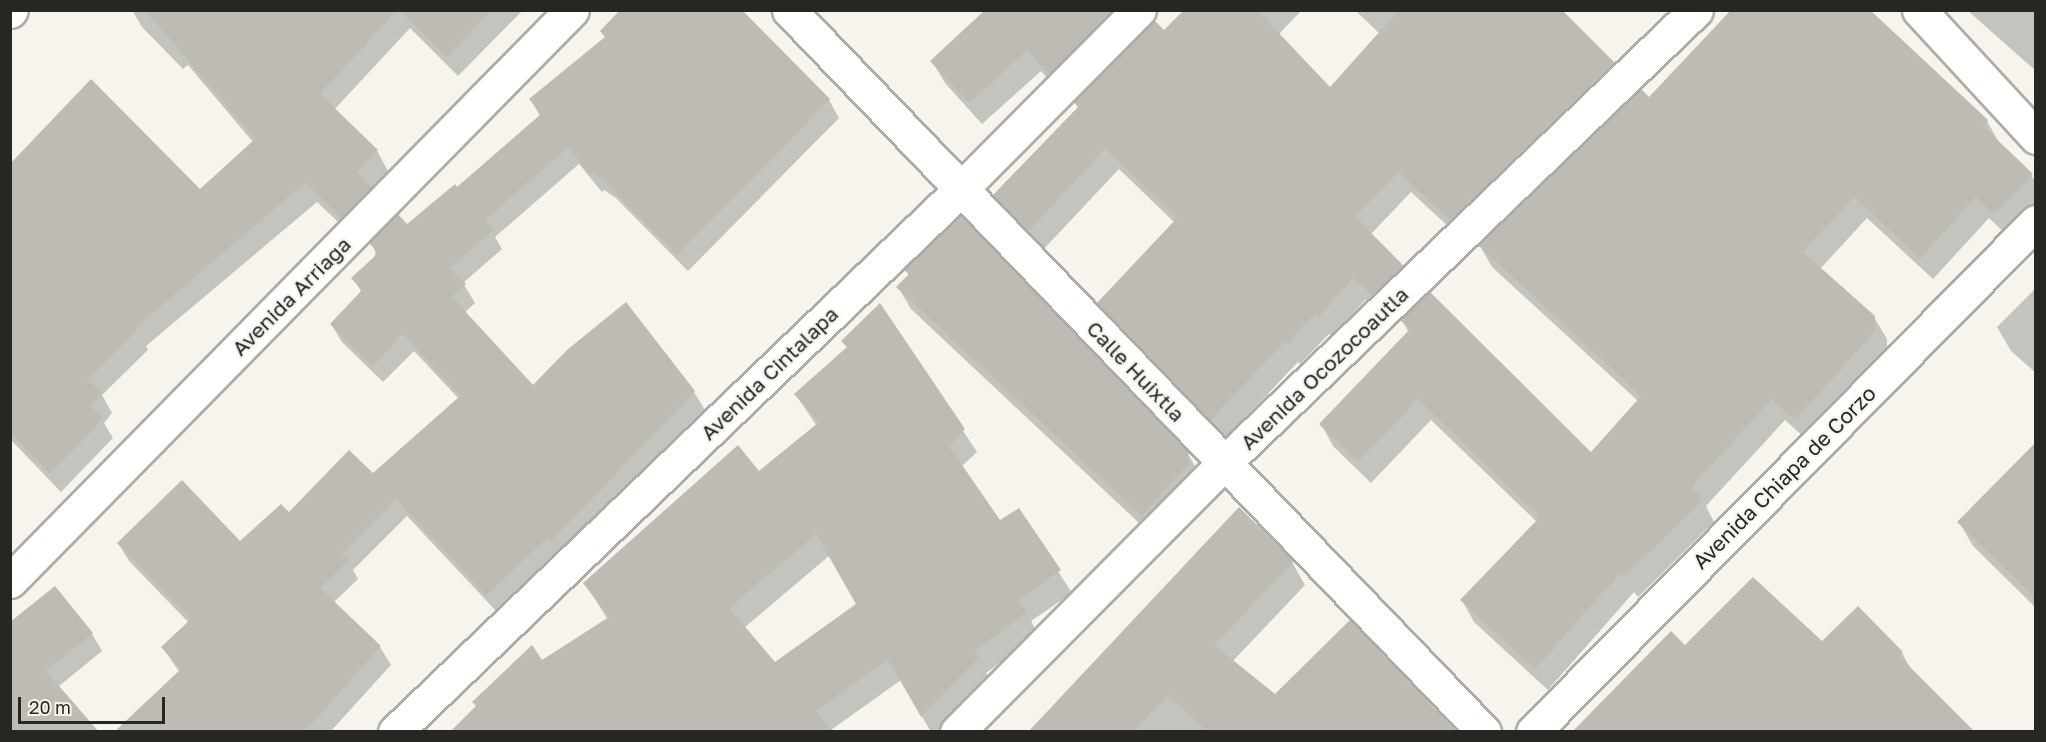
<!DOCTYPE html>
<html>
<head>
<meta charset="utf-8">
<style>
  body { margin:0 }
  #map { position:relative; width:2046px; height:742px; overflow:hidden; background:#f6f4ed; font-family:"Golos Text",sans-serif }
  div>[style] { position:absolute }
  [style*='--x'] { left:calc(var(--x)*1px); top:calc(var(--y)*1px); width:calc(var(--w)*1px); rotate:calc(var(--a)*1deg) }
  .shadow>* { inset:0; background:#0003 }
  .building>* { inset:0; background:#bdbbb4 }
  .roads { filter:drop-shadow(2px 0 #aeaca6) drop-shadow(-2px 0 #aeaca6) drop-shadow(0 2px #aeaca6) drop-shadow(0 -2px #aeaca6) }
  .minor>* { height:33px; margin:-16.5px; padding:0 16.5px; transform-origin:16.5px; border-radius:16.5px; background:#fff }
  .tertiary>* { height:33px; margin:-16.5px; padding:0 16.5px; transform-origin:16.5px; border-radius:16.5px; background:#fff }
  span { translate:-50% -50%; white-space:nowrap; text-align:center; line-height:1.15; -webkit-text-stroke:4.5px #f6f4ed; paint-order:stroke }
  .street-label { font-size:21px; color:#272623 }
  .frame { position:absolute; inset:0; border:12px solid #272623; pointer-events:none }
  .scale { position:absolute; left:18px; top:697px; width:147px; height:27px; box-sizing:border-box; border:3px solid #272623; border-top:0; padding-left:8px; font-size:18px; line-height:21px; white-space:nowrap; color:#272623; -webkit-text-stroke:4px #f6f4ed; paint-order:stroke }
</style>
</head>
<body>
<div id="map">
  <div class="shadow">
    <i style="clip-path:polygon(132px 10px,523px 10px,458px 76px,410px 28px,334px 110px,377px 151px,388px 171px,371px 189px,381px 207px,353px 236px,317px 202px,146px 346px,148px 350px,102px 395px,112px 413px,104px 423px,113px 438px,61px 492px,10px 439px,10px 166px,199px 191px,253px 142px,188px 65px,183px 69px,142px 27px)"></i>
    <i style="clip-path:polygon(986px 10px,1138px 10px,1062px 95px,1041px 71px,982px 124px,945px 83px,932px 61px)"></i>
    <i style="clip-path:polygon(1186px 10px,1302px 10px,1278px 35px,1330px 89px,1380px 34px,1355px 10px,1560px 10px,1613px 63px,1625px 85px,1463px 240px,1411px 192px,1371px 234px,1402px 266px,1414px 287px,1385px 316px,1366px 299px,1332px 337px,1329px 334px,1300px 364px,1298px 362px,1223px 441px,1111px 325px,1099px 303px,1175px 223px,1119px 169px,1041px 252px,1007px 217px,995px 195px)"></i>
    <i style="clip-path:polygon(1967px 10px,2036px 10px,2036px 71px)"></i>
    <i style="clip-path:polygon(602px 32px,829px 100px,839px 118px,688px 271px,616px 198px,604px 190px,602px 192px,579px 164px,495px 237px,502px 249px,463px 283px,475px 303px,464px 313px,533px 387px,694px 392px,705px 410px,562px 558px,497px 612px,407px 516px,353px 570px,358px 579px,333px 603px,380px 647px,391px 665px,330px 732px,117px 732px,180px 673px,163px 648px,189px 623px,129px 561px,118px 543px,240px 543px,289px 514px,372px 475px,459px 399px,414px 351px,383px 382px,342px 342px,331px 324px,362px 293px,353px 278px,377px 255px,371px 243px,407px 226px,457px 189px,540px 116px,531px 100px,606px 38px)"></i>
    <i style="clip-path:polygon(1649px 99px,1987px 121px,1999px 143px,2031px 175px,2036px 182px,2036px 205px,2007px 235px,1989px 218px,1933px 279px,1867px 218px,1820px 269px,1874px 317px,1887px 339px,1887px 353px,1808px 441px,1785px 420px,1706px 506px,1714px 522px,1638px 597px,1634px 592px,1548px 690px,1474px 622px,1462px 600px,1537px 522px,1431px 420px,1371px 483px,1333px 446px,1321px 424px,1409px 333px,1402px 320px,1591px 454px,1638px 401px,1492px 267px,1480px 246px)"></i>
    <i style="clip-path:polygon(906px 270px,1188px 454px,1201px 476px,1155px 538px,911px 309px,898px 287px,909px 276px)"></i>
    <i style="clip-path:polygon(2036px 288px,2036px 373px,2011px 351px,1997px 327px)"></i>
    <i style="clip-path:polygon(evenodd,880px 305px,977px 452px,961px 467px,1000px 522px,1018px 510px,1072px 593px,1031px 621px,1038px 635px,986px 673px,990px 680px,939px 732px,931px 732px,901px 680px,831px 730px,542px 662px,608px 620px,585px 583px,759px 473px,817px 426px,796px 395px,848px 349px,843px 341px,880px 305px,830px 555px,858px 604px,775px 664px,744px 628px,830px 555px)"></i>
    <i style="clip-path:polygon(2036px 460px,2036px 608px,1973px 546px,1959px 522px)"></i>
    <i style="clip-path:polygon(1292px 562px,1305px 585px,1232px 662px,1275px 696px,1455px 732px,1030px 732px)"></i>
    <i style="clip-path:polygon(10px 629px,92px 634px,102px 651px,58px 687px)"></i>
    <i style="clip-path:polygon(1822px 644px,1902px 653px,1912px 671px,1685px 647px)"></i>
  </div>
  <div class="building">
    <i style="clip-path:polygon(145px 10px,397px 10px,320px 94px,378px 150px,357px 172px,371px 187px,341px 218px,305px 183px,136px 327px,138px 330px,87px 379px,102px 393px,90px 406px,103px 418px,50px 474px,10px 433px,10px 164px,91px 79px,200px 189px,255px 139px)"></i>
    <i style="clip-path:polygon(400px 10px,492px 10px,446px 57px)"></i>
    <i style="clip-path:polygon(620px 10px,742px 10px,830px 99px,677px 255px,604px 181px,593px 173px,590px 175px,568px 147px,485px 220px,493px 230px,450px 268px,466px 284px,452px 297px,533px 385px,567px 350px,626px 302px,695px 391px,551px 541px,548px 537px,486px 595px,396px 499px,342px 553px,349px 560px,320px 588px,381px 646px,304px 732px,114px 732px,181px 669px,161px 647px,191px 619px,117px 543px,182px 480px,240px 541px,281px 504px,289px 512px,349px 450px,373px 473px,460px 396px,403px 334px,372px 366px,330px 324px,362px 290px,351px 278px,375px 256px,376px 250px,369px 243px,398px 214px,407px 224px,455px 184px,457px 187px,541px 114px,529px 99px,605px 37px,600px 31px)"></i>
    <i style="clip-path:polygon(985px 10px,1112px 10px,1049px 74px,1027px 50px,969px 103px,930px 61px)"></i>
    <i style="clip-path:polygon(1184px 10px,1257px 10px,1330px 87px,1399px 10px,1562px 10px,1614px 62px,1450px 220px,1398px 172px,1355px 217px,1403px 265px,1372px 295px,1353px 278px,1319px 316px,1316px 313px,1287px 344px,1285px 341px,1210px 421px,1097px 303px,1177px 218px,1106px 148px,1028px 231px,993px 195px,1078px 107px,1074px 102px,1154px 20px,1164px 30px)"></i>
    <i style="clip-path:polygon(1731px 10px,1870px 10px,1988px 120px,1983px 126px,2033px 174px,1994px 214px,1976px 197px,1920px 258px,1854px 197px,1803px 252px,1875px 316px,1875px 331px,1795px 420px,1772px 399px,1691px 487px,1703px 499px,1625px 576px,1621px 572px,1535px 669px,1460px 600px,1540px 517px,1418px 399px,1358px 462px,1319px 424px,1410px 329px,1400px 320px,1430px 292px,1591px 452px,1641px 396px,1478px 245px,1641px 89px,1649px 97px)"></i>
    <i style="clip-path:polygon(961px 215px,1190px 453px,1186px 457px,1190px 462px,1142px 516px,896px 287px,909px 274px,904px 270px)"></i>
    <i style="clip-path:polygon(evenodd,880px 303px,965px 429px,949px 446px,1000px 520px,1019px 508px,1061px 570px,1018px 600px,1027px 612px,975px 651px,979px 658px,921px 717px,888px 659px,816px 711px,833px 732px,450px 732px,476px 706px,472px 702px,532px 645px,542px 660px,609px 617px,583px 583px,738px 445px,759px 471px,819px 422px,794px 394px,847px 347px,841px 341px,880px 303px,816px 534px,856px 604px,775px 662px,729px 608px,816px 534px)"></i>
    <i style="clip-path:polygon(2036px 442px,2036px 599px,1957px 522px)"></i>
    <i style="clip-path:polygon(1239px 507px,1294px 561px,1214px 645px,1275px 694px,1350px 620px,1457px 732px,1207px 732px,1168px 695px,1133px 732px,1028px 732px)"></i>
    <i style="clip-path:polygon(1753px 577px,1822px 641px,1858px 606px,1903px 652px,1899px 656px,1975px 732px,1572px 732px,1671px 631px,1685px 645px)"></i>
    <i style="clip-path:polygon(55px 586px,93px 633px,46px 671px,99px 732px,10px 732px,10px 622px)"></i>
  </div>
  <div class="roads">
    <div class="minor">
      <i style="--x:789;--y:10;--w:1002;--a:46.09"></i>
      <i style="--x:1919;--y:10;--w:173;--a:47.3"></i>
      <i style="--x:10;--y:581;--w:801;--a:-45.46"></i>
      <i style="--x:395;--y:732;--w:786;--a:-43.81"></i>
      <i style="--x:962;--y:188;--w:251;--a:-45.2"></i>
      <i style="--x:957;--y:732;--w:379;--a:-45.2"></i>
      <i style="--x:1224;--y:463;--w:654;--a:-43.82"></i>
    </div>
    <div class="tertiary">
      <i style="--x:10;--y:11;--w:1;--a:-45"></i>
      <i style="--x:1533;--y:732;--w:716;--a:-45.4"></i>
    </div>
  </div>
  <div class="street-label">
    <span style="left:291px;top:296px;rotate:-45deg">Avenida Arriaga</span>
    <span style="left:1324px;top:368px;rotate:-44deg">Avenida Ocozocoautla</span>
    <span style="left:1136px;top:371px;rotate:46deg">Calle Huixtla</span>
    <span style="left:769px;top:373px;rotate:-44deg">Avenida Cintalapa</span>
    <span style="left:1784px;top:477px;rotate:-45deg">Avenida Chiapa de Corzo</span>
  </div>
  <div class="frame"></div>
  <div class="scale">20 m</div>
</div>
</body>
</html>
